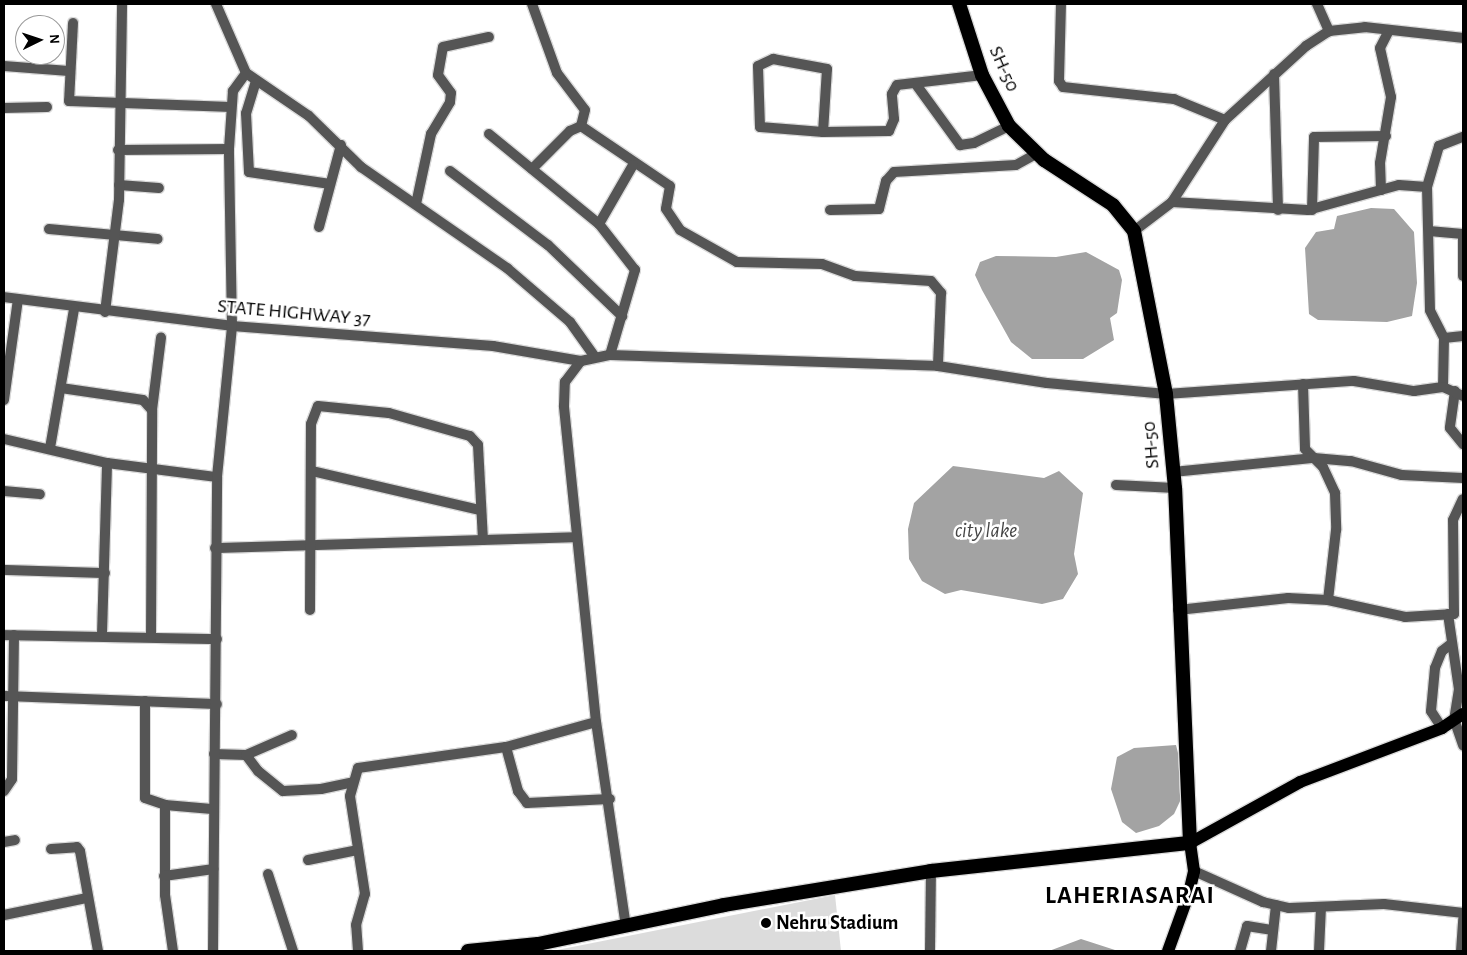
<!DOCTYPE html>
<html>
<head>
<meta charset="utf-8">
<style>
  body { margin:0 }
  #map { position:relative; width:1467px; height:955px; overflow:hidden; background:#fff; font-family:"Alegreya Sans",sans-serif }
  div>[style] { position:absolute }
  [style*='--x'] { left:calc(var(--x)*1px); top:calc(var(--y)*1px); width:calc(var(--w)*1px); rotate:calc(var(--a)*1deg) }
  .green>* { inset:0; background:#dcdcdc }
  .water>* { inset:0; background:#a3a3a3 }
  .roads { filter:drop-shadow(1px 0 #dbdbdb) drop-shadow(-1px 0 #dbdbdb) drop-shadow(0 1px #dbdbdb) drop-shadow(0 -1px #dbdbdb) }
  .minor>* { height:10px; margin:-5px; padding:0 5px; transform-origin:5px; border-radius:5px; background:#555 }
  .major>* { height:12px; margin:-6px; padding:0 6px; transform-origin:6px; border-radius:6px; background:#000 }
  .highway>* { height:14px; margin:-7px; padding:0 7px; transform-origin:7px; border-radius:7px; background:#000 }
  .dots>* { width:14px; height:14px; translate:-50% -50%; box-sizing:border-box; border:2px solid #fff; border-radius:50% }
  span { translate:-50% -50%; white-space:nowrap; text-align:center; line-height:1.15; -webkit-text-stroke:5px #fff; paint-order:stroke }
  .street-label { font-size:20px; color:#000 }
  .poi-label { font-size:20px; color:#000; font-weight:700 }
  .left { translate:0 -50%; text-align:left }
  .water-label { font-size:21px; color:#444; font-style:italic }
  .district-label { font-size:25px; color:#000; font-weight:700; letter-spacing:1px }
  .frame { position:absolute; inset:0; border:5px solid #000; pointer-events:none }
  .north { position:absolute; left:15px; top:15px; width:50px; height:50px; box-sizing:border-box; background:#fff; border:1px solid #999; border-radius:50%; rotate:86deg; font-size:14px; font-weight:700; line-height:20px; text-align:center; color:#000 }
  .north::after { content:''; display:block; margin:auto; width:18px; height:22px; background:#000; clip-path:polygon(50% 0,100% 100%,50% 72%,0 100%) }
</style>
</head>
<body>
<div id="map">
  <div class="green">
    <i style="clip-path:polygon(835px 895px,841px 951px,552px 951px)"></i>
  </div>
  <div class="water">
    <i style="clip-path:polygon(1371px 208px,1394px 209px,1414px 232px,1417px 283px,1412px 316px,1387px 322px,1318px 320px,1309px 314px,1305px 248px,1316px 232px,1334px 229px,1337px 216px)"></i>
    <i style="clip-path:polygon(1086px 252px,1119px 270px,1122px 280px,1117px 313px,1110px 318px,1114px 340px,1083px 359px,1032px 359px,1011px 342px,982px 290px,975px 275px,980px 262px,996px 256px,1056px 257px)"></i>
    <i style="clip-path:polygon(953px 466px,1044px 478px,1059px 471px,1083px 493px,1074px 554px,1078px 574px,1063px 599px,1042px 604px,961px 590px,945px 594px,922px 581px,909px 559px,908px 529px,914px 503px)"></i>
    <i style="clip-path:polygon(1176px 745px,1183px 773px,1182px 797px,1174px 814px,1159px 826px,1136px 833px,1122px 822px,1111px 789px,1117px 757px,1134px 748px)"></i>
    <i style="clip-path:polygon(1081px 939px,1115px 950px,1128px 951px,1049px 951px)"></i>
  </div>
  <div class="roads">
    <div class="minor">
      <i style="--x:216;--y:4;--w:75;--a:66.5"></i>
      <i style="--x:246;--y:73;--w:76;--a:34.3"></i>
      <i style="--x:309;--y:116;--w:73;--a:44.4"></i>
      <i style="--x:361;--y:167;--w:178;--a:34.7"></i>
      <i style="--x:507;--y:268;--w:83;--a:40.6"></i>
      <i style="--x:570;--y:322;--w:43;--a:54.5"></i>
      <i style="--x:532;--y:4;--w:73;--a:70.1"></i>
      <i style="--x:557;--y:73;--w:46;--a:52.9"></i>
      <i style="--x:585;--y:110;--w:16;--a:104"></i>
      <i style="--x:581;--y:126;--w:107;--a:34"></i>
      <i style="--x:670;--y:186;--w:23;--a:100"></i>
      <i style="--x:666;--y:209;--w:25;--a:56"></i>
      <i style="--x:680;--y:230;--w:65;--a:29.3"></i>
      <i style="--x:737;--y:262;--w:85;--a:1.3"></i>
      <i style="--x:822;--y:264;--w:35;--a:20"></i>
      <i style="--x:855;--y:276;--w:76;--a:3.8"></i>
      <i style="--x:931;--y:281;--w:16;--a:50"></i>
      <i style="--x:941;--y:293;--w:73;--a:92.4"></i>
      <i style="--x:1061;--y:4;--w:77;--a:91.5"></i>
      <i style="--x:1059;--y:81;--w:7;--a:56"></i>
      <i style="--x:1063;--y:87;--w:112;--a:6.2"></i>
      <i style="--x:1174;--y:99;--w:55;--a:22.4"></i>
      <i style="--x:1317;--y:4;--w:30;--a:66"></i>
      <i style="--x:73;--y:23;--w:78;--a:92.9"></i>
      <i style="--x:69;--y:101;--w:162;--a:2.1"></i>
      <i style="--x:4;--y:66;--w:65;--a:4.4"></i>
      <i style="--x:1274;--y:74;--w:136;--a:88.3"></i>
      <i style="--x:256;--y:81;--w:34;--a:107"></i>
      <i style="--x:246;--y:113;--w:59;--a:87.1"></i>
      <i style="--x:249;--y:172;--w:82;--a:8.4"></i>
      <i style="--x:915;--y:83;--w:77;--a:54"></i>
      <i style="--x:960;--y:145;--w:14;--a:-8"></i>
      <i style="--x:974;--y:143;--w:39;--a:-26"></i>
      <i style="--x:4;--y:108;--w:43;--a:-1.3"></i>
      <i style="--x:823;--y:132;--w:63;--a:-175.5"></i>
      <i style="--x:760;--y:127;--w:61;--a:-91.9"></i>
      <i style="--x:758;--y:66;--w:17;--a:-25"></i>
      <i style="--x:773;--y:59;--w:55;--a:10.5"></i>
      <i style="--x:827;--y:69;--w:63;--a:93.6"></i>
      <i style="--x:823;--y:132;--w:66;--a:-0.9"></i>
      <i style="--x:889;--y:131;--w:13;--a:-67"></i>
      <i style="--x:894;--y:119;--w:25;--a:-95"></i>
      <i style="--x:892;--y:94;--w:10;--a:-61"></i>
      <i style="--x:897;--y:85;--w:86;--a:-6.7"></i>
      <i style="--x:489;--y:134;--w:142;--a:39.3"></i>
      <i style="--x:118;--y:150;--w:111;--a:-0.5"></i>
      <i style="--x:532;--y:169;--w:54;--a:-45"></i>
      <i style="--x:570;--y:131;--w:12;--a:-24"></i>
      <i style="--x:450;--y:171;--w:123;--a:37.1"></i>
      <i style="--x:548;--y:245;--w:103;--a:43.8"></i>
      <i style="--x:119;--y:185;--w:40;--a:4.3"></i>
      <i style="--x:1381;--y:190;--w:27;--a:-92"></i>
      <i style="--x:1380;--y:163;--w:67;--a:-80.5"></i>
      <i style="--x:1391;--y:97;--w:50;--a:-102.7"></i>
      <i style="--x:1380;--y:48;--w:20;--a:-63"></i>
      <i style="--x:1172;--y:202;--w:136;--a:3.4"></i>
      <i style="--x:1308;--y:210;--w:94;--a:-15.4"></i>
      <i style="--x:1399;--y:185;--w:28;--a:4"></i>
      <i style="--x:416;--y:204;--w:72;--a:-77.9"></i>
      <i style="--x:431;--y:134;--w:37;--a:-59"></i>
      <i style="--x:450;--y:102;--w:9;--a:-84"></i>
      <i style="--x:451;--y:93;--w:22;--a:-126"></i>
      <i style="--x:438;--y:75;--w:28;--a:-80"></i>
      <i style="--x:443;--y:47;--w:47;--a:-12.3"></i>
      <i style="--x:830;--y:210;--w:49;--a:-1.2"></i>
      <i style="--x:879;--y:209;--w:29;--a:-76"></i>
      <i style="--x:886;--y:181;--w:12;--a:-48"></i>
      <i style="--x:894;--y:172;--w:122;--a:-3.3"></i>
      <i style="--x:1016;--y:165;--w:23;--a:-29"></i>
      <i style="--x:1312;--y:210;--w:73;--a:-88.4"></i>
      <i style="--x:1314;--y:137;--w:72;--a:-0.8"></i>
      <i style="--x:319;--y:227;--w:85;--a:-75"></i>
      <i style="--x:49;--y:229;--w:109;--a:5.2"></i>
      <i style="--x:1134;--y:231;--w:48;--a:-37.3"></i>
      <i style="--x:1172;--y:202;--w:98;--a:-57.1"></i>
      <i style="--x:1225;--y:120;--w:110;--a:-42.4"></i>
      <i style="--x:1306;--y:46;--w:27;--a:-33"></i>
      <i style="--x:1329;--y:31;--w:36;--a:-6"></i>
      <i style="--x:1365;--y:27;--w:99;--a:6.4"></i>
      <i style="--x:1429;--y:231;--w:34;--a:5"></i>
      <i style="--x:1463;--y:234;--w:42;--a:90"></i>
      <i style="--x:4;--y:297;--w:230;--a:7.2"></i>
      <i style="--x:232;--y:326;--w:262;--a:4.4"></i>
      <i style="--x:493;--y:346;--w:89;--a:9.7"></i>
      <i style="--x:105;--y:312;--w:113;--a:-82.9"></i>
      <i style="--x:119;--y:200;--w:196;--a:-89.1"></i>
      <i style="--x:1444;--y:338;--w:19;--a:-6"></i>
      <i style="--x:610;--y:355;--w:89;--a:-73.6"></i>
      <i style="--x:635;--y:270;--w:58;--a:-128"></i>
      <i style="--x:599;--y:224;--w:68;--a:-60"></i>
      <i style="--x:1303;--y:384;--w:65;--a:88.2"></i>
      <i style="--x:1305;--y:449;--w:25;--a:45"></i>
      <i style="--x:1323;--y:467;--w:29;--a:65"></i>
      <i style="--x:1335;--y:493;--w:37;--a:88"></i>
      <i style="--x:1336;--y:530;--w:70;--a:96.5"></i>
      <i style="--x:1443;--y:387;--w:49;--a:-88.8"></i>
      <i style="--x:1444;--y:338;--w:31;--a:-117"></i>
      <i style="--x:1430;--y:310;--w:123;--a:-91.4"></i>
      <i style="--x:1427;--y:187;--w:43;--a:-73.7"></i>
      <i style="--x:1439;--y:146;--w:26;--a:-21"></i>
      <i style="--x:61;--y:388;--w:83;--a:8.3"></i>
      <i style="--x:143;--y:400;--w:13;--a:48"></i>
      <i style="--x:1455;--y:391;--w:37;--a:98"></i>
      <i style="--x:1450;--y:428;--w:21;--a:51"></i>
      <i style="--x:4;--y:400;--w:102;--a:-82.1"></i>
      <i style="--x:4;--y:439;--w:106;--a:13.1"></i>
      <i style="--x:107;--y:463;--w:111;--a:7.3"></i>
      <i style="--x:50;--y:448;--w:141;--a:-80.2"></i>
      <i style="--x:312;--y:471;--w:171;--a:13.1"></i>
      <i style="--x:1173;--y:472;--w:142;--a:-5.7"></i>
      <i style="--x:1314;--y:458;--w:37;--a:5"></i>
      <i style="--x:1351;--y:461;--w:53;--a:15.4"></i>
      <i style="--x:1402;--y:475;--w:61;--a:2.8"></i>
      <i style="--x:1116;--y:485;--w:59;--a:2.9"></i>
      <i style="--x:4;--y:491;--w:36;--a:5"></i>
      <i style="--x:215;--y:548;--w:362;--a:-1.7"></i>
      <i style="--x:4;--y:570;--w:101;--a:1.7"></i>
      <i style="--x:310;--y:610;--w:186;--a:-89.7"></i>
      <i style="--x:311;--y:424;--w:19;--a:-69"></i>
      <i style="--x:318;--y:406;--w:71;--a:5.6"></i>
      <i style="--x:389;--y:413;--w:84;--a:15.9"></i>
      <i style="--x:470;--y:436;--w:12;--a:48"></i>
      <i style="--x:478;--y:445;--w:95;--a:87"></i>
      <i style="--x:1178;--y:610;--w:111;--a:-6.2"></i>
      <i style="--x:1288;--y:598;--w:40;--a:2.9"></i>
      <i style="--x:1328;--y:600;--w:79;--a:12.4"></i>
      <i style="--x:1405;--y:617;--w:49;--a:-3.5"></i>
      <i style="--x:1454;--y:614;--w:94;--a:-90.6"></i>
      <i style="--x:1453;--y:520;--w:23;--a:-65"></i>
      <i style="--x:1448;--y:614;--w:76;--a:81.7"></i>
      <i style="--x:1459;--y:689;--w:30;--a:99"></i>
      <i style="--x:1454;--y:719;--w:28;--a:71"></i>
      <i style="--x:102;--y:634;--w:171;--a:-88.3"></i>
      <i style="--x:4;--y:635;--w:213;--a:1.1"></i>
      <i style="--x:151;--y:637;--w:227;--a:-89.7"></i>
      <i style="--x:152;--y:410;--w:73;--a:-82.9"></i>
      <i style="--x:4;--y:696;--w:213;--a:2.2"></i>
      <i style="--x:145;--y:701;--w:97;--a:90"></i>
      <i style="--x:145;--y:798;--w:21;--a:19"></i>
      <i style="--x:165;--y:805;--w:47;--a:4.9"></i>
      <i style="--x:1442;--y:728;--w:20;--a:-123"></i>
      <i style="--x:1431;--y:711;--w:43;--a:-84.7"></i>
      <i style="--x:1435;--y:668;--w:18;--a:-68"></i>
      <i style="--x:1442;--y:651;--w:11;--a:-38"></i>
      <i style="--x:506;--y:747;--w:46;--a:74.7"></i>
      <i style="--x:518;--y:791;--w:15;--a:53"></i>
      <i style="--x:527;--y:803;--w:83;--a:-2.8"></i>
      <i style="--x:214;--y:754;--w:32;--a:2"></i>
      <i style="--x:246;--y:755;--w:20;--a:53"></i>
      <i style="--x:258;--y:771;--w:32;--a:39"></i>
      <i style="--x:283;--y:791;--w:38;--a:-3"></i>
      <i style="--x:321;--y:789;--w:33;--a:-12"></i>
      <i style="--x:246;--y:755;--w:50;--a:-23.5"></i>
      <i style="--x:4;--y:791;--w:14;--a:-56"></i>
      <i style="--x:12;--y:779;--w:144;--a:-89.2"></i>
      <i style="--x:165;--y:805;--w:90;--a:90"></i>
      <i style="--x:165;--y:895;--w:57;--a:81.9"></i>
      <i style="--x:4;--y:842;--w:11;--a:-10"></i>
      <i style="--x:51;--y:849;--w:26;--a:-4"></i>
      <i style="--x:77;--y:847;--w:5;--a:53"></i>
      <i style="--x:80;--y:851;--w:102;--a:79.8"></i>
      <i style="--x:308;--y:860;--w:50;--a:-11.5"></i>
      <i style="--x:1194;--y:871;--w:76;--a:24.2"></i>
      <i style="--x:1263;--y:902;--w:27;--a:13"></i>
      <i style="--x:1289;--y:908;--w:95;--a:-2.4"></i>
      <i style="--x:1384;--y:904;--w:80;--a:6.5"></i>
      <i style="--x:268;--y:874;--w:81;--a:72"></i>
      <i style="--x:164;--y:876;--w:50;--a:-8"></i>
      <i style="--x:4;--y:915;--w:85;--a:-11.6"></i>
      <i style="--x:626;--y:927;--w:207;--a:-98.3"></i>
      <i style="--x:596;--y:722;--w:318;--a:-95.8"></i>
      <i style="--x:564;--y:406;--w:24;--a:-88"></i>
      <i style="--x:565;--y:382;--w:26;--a:-53"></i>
      <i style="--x:581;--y:361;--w:30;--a:-12"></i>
      <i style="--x:610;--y:355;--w:328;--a:1.9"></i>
      <i style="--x:938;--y:366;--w:110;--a:8.9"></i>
      <i style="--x:1047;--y:383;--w:120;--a:5.3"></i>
      <i style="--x:1166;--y:394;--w:188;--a:-4"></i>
      <i style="--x:1354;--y:381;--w:61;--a:9.5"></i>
      <i style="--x:1414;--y:391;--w:29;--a:-8"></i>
      <i style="--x:1443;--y:387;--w:22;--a:24"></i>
      <i style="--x:213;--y:951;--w:474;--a:-89.5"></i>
      <i style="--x:217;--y:477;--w:152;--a:-84.3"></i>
      <i style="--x:232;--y:326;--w:177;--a:-91"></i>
      <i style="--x:229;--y:149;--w:58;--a:-86.1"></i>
      <i style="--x:233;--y:91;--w:22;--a:-54"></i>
      <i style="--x:358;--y:951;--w:26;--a:-94"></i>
      <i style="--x:356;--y:925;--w:32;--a:-74"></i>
      <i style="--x:365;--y:894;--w:99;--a:-98.7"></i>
      <i style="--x:350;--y:796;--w:29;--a:-74"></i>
      <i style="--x:358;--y:768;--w:149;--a:-8.1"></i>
      <i style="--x:506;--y:747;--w:93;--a:-15.5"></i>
      <i style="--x:930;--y:951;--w:80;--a:-89.3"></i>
      <i style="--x:1240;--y:951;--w:26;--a:-74"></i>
      <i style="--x:1247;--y:926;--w:26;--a:9"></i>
      <i style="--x:1271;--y:951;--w:46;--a:-83.8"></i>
      <i style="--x:1319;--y:951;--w:44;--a:-87.4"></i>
      <i style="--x:1461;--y:951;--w:32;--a:-86"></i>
    </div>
    <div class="major">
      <i style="--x:1168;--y:951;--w:62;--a:-70.1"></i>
      <i style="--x:1189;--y:893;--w:23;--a:-77"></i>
      <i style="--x:1194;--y:871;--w:28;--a:-98"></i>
      <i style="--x:1190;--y:843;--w:126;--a:-29"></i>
      <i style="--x:1300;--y:782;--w:152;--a:-20.8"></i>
      <i style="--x:1442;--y:728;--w:25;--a:-34"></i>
    </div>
    <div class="highway">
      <i style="--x:468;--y:951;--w:70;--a:-5.7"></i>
      <i style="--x:538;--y:944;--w:190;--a:-11.8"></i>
      <i style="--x:724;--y:905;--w:210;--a:-9.3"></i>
      <i style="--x:931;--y:871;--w:261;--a:-6.2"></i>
      <i style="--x:1190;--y:843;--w:355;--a:-92.4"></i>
      <i style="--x:1175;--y:488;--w:94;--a:-95.5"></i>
      <i style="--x:1166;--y:394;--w:166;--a:-101.1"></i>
      <i style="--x:1134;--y:231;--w:33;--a:-129"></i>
      <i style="--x:1113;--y:205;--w:82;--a:-146.9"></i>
      <i style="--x:1044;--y:160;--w:49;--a:-135.8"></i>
      <i style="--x:1009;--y:126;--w:58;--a:-117.9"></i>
      <i style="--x:982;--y:75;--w:75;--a:-107.9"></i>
    </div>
  </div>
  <div class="dots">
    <i style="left:766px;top:923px;background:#000"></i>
  </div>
  <div class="street-label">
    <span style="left:1004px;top:69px;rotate:66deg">SH-50</span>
    <span style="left:294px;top:313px;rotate:5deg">STATE HIGHWAY 37</span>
    <span style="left:1151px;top:445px;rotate:-95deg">SH-50</span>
  </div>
  <div class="poi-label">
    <span class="left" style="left:776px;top:923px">Nehru Stadium</span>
  </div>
  <div class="water-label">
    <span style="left:986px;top:531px">city lake</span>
  </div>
  <div class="district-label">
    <span style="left:1130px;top:896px">LAHERIASARAI</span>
  </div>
  <div class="frame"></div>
  <div class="north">N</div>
</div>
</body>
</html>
